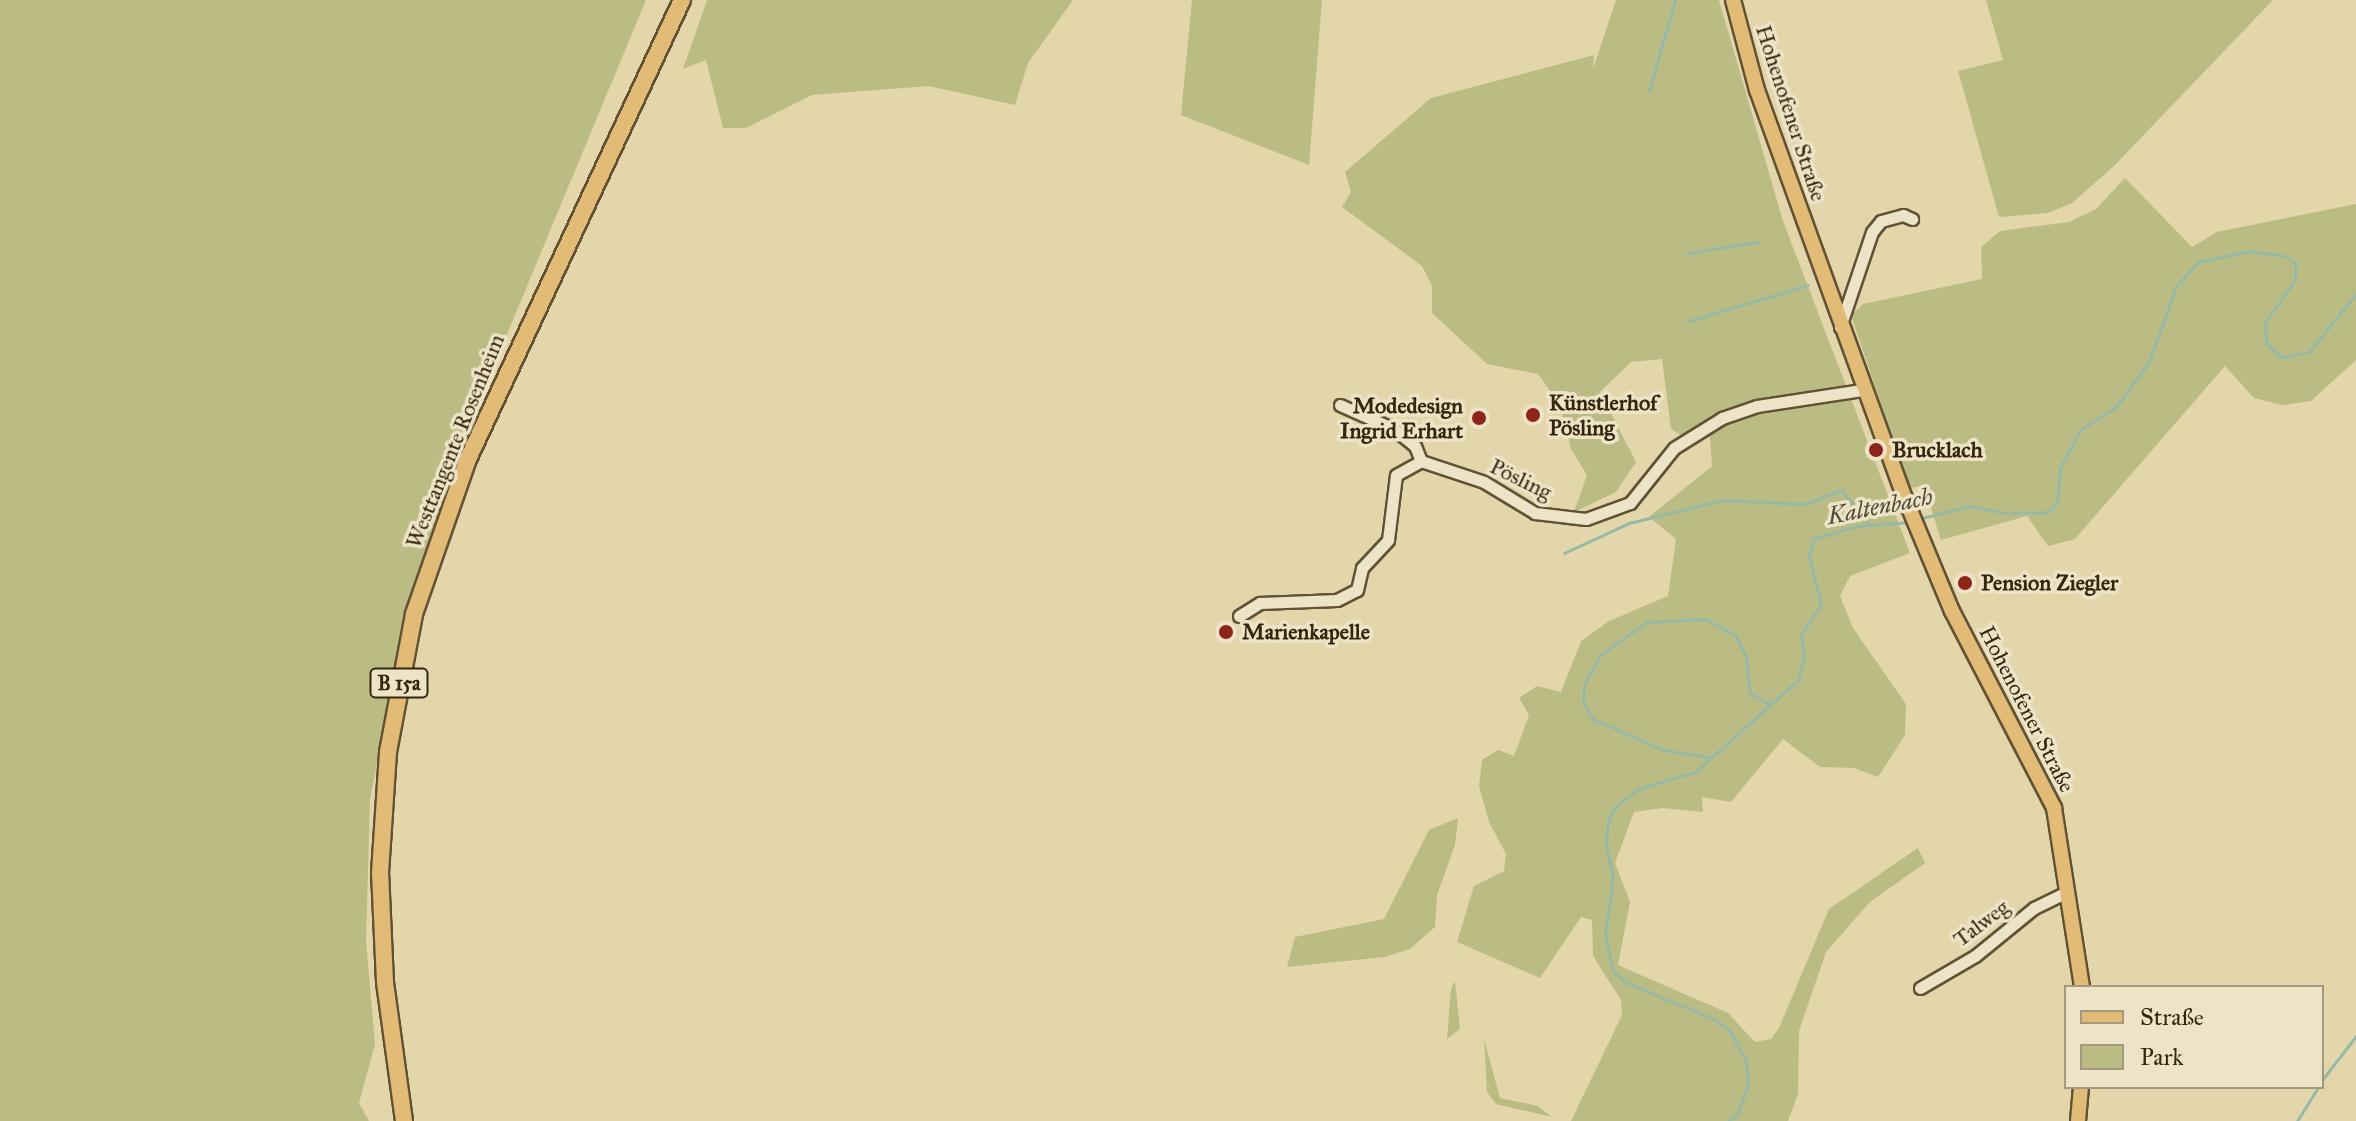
<!DOCTYPE html>
<html>
<head>
<meta charset="utf-8">
<style>
  body { margin:0 }
  #map { position:relative; width:2356px; height:1121px; overflow:hidden; background:#e3d6ab; font-family:"IM FELL Great Primer",serif }
  div>[style] { position:absolute }
  [style*='--x'] { left:calc(var(--x)*1px); top:calc(var(--y)*1px); width:calc(var(--w)*1px); rotate:calc(var(--a)*1deg) }
  .green>* { inset:0; background:#bbbc84 }
  .stream>* { height:3px; margin:-1.5px; padding:0 1.5px; transform-origin:1.5px; border-radius:1.5px; background:#96baa5 }
  .roads { filter:drop-shadow(2px 0 #625235) drop-shadow(-2px 0 #625235) drop-shadow(0 2px #625235) drop-shadow(0 -2px #625235) }
  .minor>* { height:11px; margin:-5.5px; padding:0 5.5px; transform-origin:5.5px; border-radius:5.5px; background:#ede4c8 }
  .major>* { height:14px; margin:-7px; padding:0 7px; transform-origin:7px; border-radius:7px; background:#e2bb76 }
  .highway>* { height:16px; margin:-8px; padding:0 8px; transform-origin:8px; border-radius:8px; background:#e2bb76 }
  .dots>* { width:22px; height:22px; translate:-50% -50%; box-sizing:border-box; border:4px solid #ede4c8; border-radius:50% }
  span { translate:-50% -50%; white-space:nowrap; text-align:center; line-height:1.15; -webkit-text-stroke:7px #ede4c8; paint-order:stroke }
  .shield-label span { padding:2px 6px; background:#ede4c8; border:2px solid; border-radius:6px; -webkit-text-stroke-width:0 }
  .shield-label { font-size:20px; color:#37260e; font-weight:700 }
  .street-label { font-size:22px; color:#37260e }
  .poi-label { font-size:22px; color:#37260e; font-weight:700 }
  .left { translate:0 -50%; text-align:left }
  .right { translate:-100% -50%; text-align:right }
  .water-label { font-size:24px; color:#4f4b34; font-style:italic }
  .legend { position:absolute; left:2064px; top:985px; width:260px; height:104px; box-sizing:border-box; background:#ede4c8; border:2px solid #a4987e; margin:0; padding:10px 14px; list-style:none; font-size:24px; color:#37260e }
  .legend li { display:flex; align-items:center; gap:16px; height:40px }
  .legend b { width:40px; border:2px solid #a4987e }
</style>
</head>
<body>
<div id="map">
  <div class="green">
    <i style="clip-path:polygon(0 0,646px 0,481px 397px,406px 618px,370px 799px,366px 941px,375px 1044px,359px 1103px,369px 1121px,0 1121px)"></i>
    <i style="clip-path:polygon(707px 0,1073px 0,1028px 63px,1015px 105px,929px 86px,812px 95px,746px 128px,723px 128px,706px 60px,683px 69px)"></i>
    <i style="clip-path:polygon(1192px 0,1322px 0,1309px 165px,1181px 115px)"></i>
    <i style="clip-path:polygon(1616px 0,1719px 0,1783px 221px,1910px 553px,1850px 576px,1840px 596px,1853px 628px,1906px 704px,1905px 735px,1878px 777px,1854px 768px,1820px 767px,1783px 739px,1731px 802px,1702px 797px,1703px 812px,1663px 808px,1634px 812px,1615px 863px,1630px 902px,1618px 965px,1728px 1013px,1755px 1042px,1771px 1039px,1779px 1028px,1829px 909px,1918px 848px,1925px 863px,1870px 902px,1826px 952px,1799px 1031px,1798px 1094px,1788px 1121px,1571px 1121px,1622px 1015px,1621px 1000px,1593px 956px,1592px 920px,1581px 917px,1540px 978px,1457px 942px,1474px 886px,1504px 871px,1506px 854px,1489px 822px,1479px 786px,1482px 760px,1498px 750px,1514px 756px,1529px 715px,1519px 698px,1537px 686px,1561px 692px,1581px 641px,1609px 621px,1668px 596px,1676px 539px,1649px 517px,1712px 466px,1710px 437px,1690px 441px,1671px 429px,1662px 359px,1631px 362px,1600px 392px,1636px 462px,1616px 492px,1574px 512px,1587px 475px,1571px 449px,1559px 403px,1538px 374px,1487px 364px,1432px 313px,1432px 286px,1422px 266px,1342px 207px,1351px 192px,1345px 172px,1431px 98px,1594px 55px,1593px 69px)"></i>
    <i style="clip-path:polygon(1986px 0,2273px 0,2114px 166px,2072px 203px,2048px 213px,1999px 217px,1958px 71px,2003px 60px)"></i>
    <i style="clip-path:polygon(2125px 178px,2192px 247px,2217px 232px,2356px 204px,2356px 360px,2311px 401px,2282px 405px,2254px 398px,2225px 366px,2075px 539px,2048px 546px,2027px 516px,1941px 540px,1924px 486px,1909px 488px,1851px 315px,1863px 304px,1982px 279px,1981px 247px,2000px 231px,2069px 222px,2096px 209px)"></i>
    <i style="clip-path:polygon(1458px 818px,1455px 845px,1437px 895px,1435px 927px,1410px 949px,1385px 957px,1287px 967px,1295px 937px,1384px 919px,1429px 830px)"></i>
    <i style="clip-path:polygon(1455px 981px,1460px 1029px,1447px 1039px,1451px 989px)"></i>
    <i style="clip-path:polygon(1484px 1039px,1500px 1098px,1538px 1106px,1552px 1117px,1496px 1104px,1487px 1092px)"></i>
  </div>
  <div class="stream">
    <i style="--x:1649;--y:91;--w:95;--a:-74.1"></i>
    <i style="--x:1687;--y:253;--w:71;--a:-8.9"></i>
    <i style="--x:1689;--y:321;--w:124;--a:-16.8"></i>
    <i style="--x:1918;--y:519;--w:53;--a:-14.3"></i>
    <i style="--x:1969;--y:506;--w:36;--a:11"></i>
    <i style="--x:2004;--y:513;--w:44;--a:-1.3"></i>
    <i style="--x:2048;--y:512;--w:13;--a:-45"></i>
    <i style="--x:2057;--y:503;--w:35;--a:-85"></i>
    <i style="--x:2060;--y:468;--w:43;--a:-62.2"></i>
    <i style="--x:2080;--y:430;--w:43;--a:-32.6"></i>
    <i style="--x:2116;--y:407;--w:56;--a:-53.7"></i>
    <i style="--x:2149;--y:362;--w:81;--a:-70.4"></i>
    <i style="--x:2176;--y:286;--w:33;--a:-47"></i>
    <i style="--x:2198;--y:262;--w:53;--a:-11.9"></i>
    <i style="--x:2250;--y:251;--w:35;--a:8"></i>
    <i style="--x:2285;--y:256;--w:12;--a:35"></i>
    <i style="--x:2295;--y:263;--w:17;--a:90"></i>
    <i style="--x:2295;--y:280;--w:52;--a:125.5"></i>
    <i style="--x:2265;--y:322;--w:21;--a:87"></i>
    <i style="--x:2266;--y:343;--w:21;--a:43"></i>
    <i style="--x:2281;--y:357;--w:28;--a:-10"></i>
    <i style="--x:2309;--y:352;--w:75;--a:-51"></i>
    <i style="--x:1564;--y:553;--w:72;--a:-24.8"></i>
    <i style="--x:1629;--y:523;--w:97;--a:-13.7"></i>
    <i style="--x:1723;--y:500;--w:82;--a:2.8"></i>
    <i style="--x:1805;--y:504;--w:39;--a:-21"></i>
    <i style="--x:1841;--y:490;--w:45;--a:50.4"></i>
    <i style="--x:1709;--y:757;--w:47;--a:-171.3"></i>
    <i style="--x:1663;--y:750;--w:77;--a:-156.1"></i>
    <i style="--x:1593;--y:719;--w:20;--a:-120"></i>
    <i style="--x:1583;--y:702;--w:17;--a:-87"></i>
    <i style="--x:1584;--y:685;--w:34;--a:-62"></i>
    <i style="--x:1600;--y:655;--w:57;--a:-35.1"></i>
    <i style="--x:1647;--y:622;--w:58;--a:-3"></i>
    <i style="--x:1705;--y:619;--w:34;--a:28"></i>
    <i style="--x:1735;--y:635;--w:25;--a:63"></i>
    <i style="--x:1746;--y:657;--w:36;--a:84"></i>
    <i style="--x:1750;--y:693;--w:24;--a:30"></i>
    <i style="--x:2322;--y:1080;--w:56;--a:-52.3"></i>
    <i style="--x:1728;--y:1121;--w:11;--a:-34"></i>
    <i style="--x:1737;--y:1115;--w:32;--a:-70"></i>
    <i style="--x:1748;--y:1085;--w:24;--a:-95"></i>
    <i style="--x:1746;--y:1061;--w:34;--a:-118"></i>
    <i style="--x:1730;--y:1031;--w:20;--a:-143"></i>
    <i style="--x:1714;--y:1019;--w:96;--a:-157.4"></i>
    <i style="--x:1625;--y:982;--w:16;--a:-137"></i>
    <i style="--x:1613;--y:971;--w:38;--a:-102"></i>
    <i style="--x:1605;--y:934;--w:57;--a:-81.9"></i>
    <i style="--x:1613;--y:878;--w:35;--a:-102"></i>
    <i style="--x:1606;--y:844;--w:23;--a:-85"></i>
    <i style="--x:1608;--y:821;--w:14;--a:-65"></i>
    <i style="--x:1614;--y:808;--w:31;--a:-38"></i>
    <i style="--x:1638;--y:789;--w:59;--a:-16.6"></i>
    <i style="--x:1695;--y:772;--w:138;--a:-41.8"></i>
    <i style="--x:1798;--y:680;--w:23;--a:-75"></i>
    <i style="--x:1804;--y:658;--w:23;--a:-97"></i>
    <i style="--x:1801;--y:635;--w:37;--a:-57"></i>
    <i style="--x:1821;--y:604;--w:49;--a:-104.3"></i>
    <i style="--x:1809;--y:557;--w:18;--a:-77"></i>
    <i style="--x:1813;--y:539;--w:46;--a:-16.5"></i>
    <i style="--x:1857;--y:526;--w:54;--a:-4.2"></i>
    <i style="--x:2297;--y:1121;--w:40;--a:-58"></i>
  </div>
  <div class="roads">
    <div class="minor">
      <i style="--x:1840;--y:327;--w:100;--a:-71.4"></i>
      <i style="--x:1872;--y:232;--w:14;--a:-51"></i>
      <i style="--x:1881;--y:221;--w:23;--a:-15"></i>
      <i style="--x:1903;--y:215;--w:10;--a:24"></i>
      <i style="--x:1340;--y:405;--w:59;--a:24"></i>
      <i style="--x:1394;--y:429;--w:27;--a:39"></i>
      <i style="--x:1415;--y:446;--w:16;--a:68"></i>
      <i style="--x:1239;--y:616;--w:25;--a:-32"></i>
      <i style="--x:1260;--y:603;--w:77;--a:-2.2"></i>
      <i style="--x:1337;--y:600;--w:22;--a:-27"></i>
      <i style="--x:1357;--y:590;--w:23;--a:-77"></i>
      <i style="--x:1362;--y:568;--w:38;--a:-47"></i>
      <i style="--x:1388;--y:540;--w:65;--a:-83"></i>
      <i style="--x:1396;--y:475;--w:29;--a:-29"></i>
      <i style="--x:1421;--y:461;--w:66;--a:18.4"></i>
      <i style="--x:1484;--y:482;--w:60;--a:31.3"></i>
      <i style="--x:1535;--y:513;--w:51;--a:6.7"></i>
      <i style="--x:1586;--y:519;--w:47;--a:-20"></i>
      <i style="--x:1630;--y:503;--w:70;--a:-51.3"></i>
      <i style="--x:1674;--y:448;--w:57;--a:-32"></i>
      <i style="--x:1722;--y:418;--w:37;--a:-19"></i>
      <i style="--x:1757;--y:406;--w:106;--a:-8.7"></i>
      <i style="--x:1920;--y:988;--w:64;--a:-30.2"></i>
      <i style="--x:1975;--y:956;--w:76;--a:-39.1"></i>
      <i style="--x:2034;--y:908;--w:37;--a:-26"></i>
    </div>
    <div class="major">
      <i style="--x:1733;--y:0;--w:93;--a:75.1"></i>
      <i style="--x:1757;--y:90;--w:426;--a:70.1"></i>
      <i style="--x:1902;--y:491;--w:130;--a:67.4"></i>
      <i style="--x:1952;--y:611;--w:222;--a:62.6"></i>
      <i style="--x:2054;--y:808;--w:181;--a:81.1"></i>
      <i style="--x:2078;--y:1121;--w:34;--a:-85"></i>
    </div>
    <div class="highway">
      <i style="--x:404;--y:1121;--w:140;--a:-97.8"></i>
      <i style="--x:385;--y:982;--w:109;--a:-92.6"></i>
      <i style="--x:380;--y:873;--w:121;--a:-86.2"></i>
      <i style="--x:388;--y:752;--w:140;--a:-79.3"></i>
      <i style="--x:414;--y:614;--w:164;--a:-70.8"></i>
      <i style="--x:468;--y:459;--w:506;--a:-65"></i>
    </div>
  </div>
  <div class="dots">
    <i style="left:1533px;top:415px;background:#8f2418"></i>
    <i style="left:1479px;top:418px;background:#8f2418"></i>
    <i style="left:1876px;top:450px;background:#8f2418"></i>
    <i style="left:1965px;top:583px;background:#8f2418"></i>
    <i style="left:1226px;top:632px;background:#8f2418"></i>
  </div>
  <div class="shield-label">
    <span style="left:399px;top:683px">B 15a</span>
  </div>
  <div class="street-label">
    <span style="left:1791px;top:113px;rotate:72deg">Hohenofener Straße</span>
    <span style="left:455px;top:441px;rotate:-68deg">Westtangente Rosenheim</span>
    <span style="left:1521px;top:479px;rotate:26deg">Pösling</span>
    <span style="left:2027px;top:709px;rotate:63deg">Hohenofener Straße</span>
    <span style="left:1981px;top:923px;rotate:-37deg">Talweg</span>
  </div>
  <div class="poi-label">
    <span class="left" style="left:1549px;top:415px">Künstlerhof<br>Pösling</span>
    <span class="right" style="left:1463px;top:418px">Modedesign<br>Ingrid Erhart</span>
    <span class="left" style="left:1892px;top:450px">Brucklach</span>
    <span class="left" style="left:1981px;top:583px">Pension Ziegler</span>
    <span class="left" style="left:1242px;top:632px">Marienkapelle</span>
  </div>
  <div class="water-label">
    <span style="left:1880px;top:507px;rotate:-11deg">Kaltenbach</span>
  </div>
  <ul class="legend">
  <li><b style="height:10px;background:#e2bb76"></b>Straße</li>
  <li><b style="height:22px;background:#bbbc84"></b>Park</li>
  </ul>
</div>
</body>
</html>
